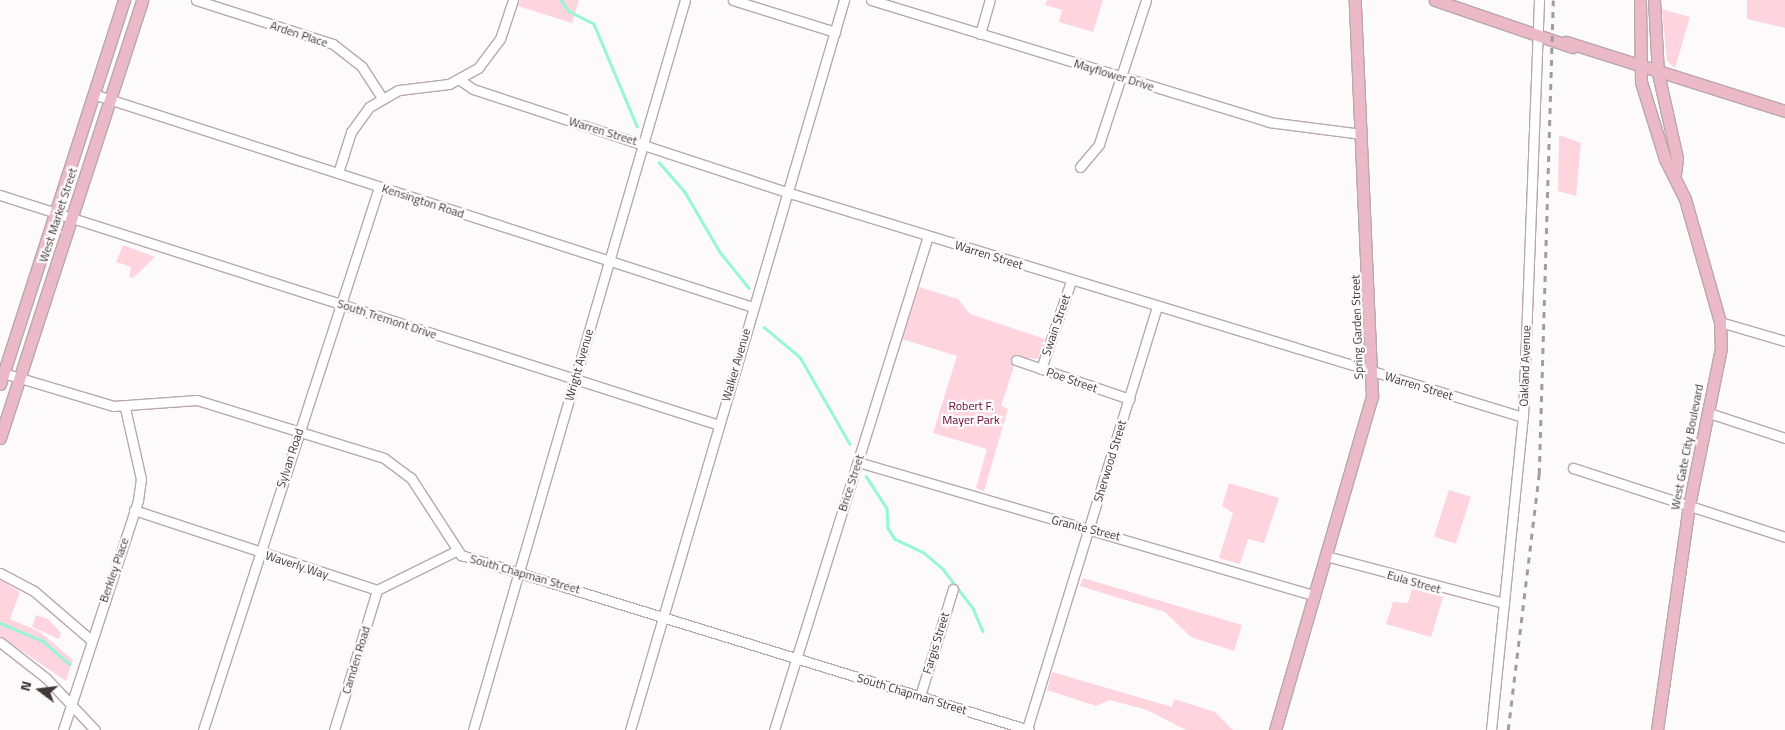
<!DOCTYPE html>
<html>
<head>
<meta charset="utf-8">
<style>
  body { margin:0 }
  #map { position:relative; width:1785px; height:730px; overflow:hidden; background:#fdfafb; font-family:"Titillium Web",sans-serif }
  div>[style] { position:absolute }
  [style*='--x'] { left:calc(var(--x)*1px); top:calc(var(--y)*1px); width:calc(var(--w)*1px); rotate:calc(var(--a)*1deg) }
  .green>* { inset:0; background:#fed4df; transform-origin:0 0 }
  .stream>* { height:2.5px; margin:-1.25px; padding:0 1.25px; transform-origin:1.25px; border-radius:1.25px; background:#97f6d8 }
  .roads { filter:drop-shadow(1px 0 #b8a8ac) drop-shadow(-1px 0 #b8a8ac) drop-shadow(0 1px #b8a8ac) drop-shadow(0 -1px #b8a8ac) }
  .minor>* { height:9px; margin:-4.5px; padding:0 4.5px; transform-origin:4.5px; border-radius:4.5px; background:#fff }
  .major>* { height:11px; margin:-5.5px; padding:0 5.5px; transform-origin:5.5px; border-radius:5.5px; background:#ebb9c8 }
  .rail>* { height:2.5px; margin-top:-1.25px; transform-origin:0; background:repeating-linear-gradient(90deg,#a19c9d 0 6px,transparent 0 12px) }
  span { translate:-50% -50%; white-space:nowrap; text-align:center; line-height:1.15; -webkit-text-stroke:4.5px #fdfafb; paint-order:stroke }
  .street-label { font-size:12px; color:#3f393a }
  .park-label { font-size:12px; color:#680936 }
  .north { position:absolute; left:15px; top:665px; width:50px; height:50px; -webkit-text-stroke:4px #fdfafb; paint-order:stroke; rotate:285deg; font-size:14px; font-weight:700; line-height:20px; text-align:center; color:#3f393a }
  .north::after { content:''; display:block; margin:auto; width:18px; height:22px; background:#3f393a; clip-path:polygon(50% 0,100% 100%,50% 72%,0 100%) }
</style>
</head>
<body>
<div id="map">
  <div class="green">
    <i style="clip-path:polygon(520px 0,579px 0,572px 23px,518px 6px)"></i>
    <i style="clip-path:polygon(1047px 0,1103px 0,1093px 32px,1059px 22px,1062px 10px,1045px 5px)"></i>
    <i style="clip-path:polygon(1747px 0,1785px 0,1785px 28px,1747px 19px)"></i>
    <i style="clip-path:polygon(1662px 9px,1690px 17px,1675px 68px,1667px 61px)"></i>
    <i style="clip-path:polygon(1559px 135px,1581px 143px,1576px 196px,1558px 191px)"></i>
    <i style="clip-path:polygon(123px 245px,155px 257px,133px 278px,129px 277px,131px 267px,116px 262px)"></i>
    <i style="clip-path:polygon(919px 287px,958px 299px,970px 314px,1045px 339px,1038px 359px,1017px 357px,1001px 406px,1008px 409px,984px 491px,976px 488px,987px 449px,933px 433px,957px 356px,902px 339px)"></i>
    <i style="clip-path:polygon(1229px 483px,1279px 498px,1264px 543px,1248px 539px,1240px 564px,1219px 558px,1233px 513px,1222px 506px)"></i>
    <i style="left:1449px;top:490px;width:23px;height:49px;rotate:18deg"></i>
    <i style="clip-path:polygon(1083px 578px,1242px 625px,1234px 651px,1191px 637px,1165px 612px,1080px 586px)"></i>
    <i style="clip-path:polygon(0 580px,20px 592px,10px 619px,40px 632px,73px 660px,66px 681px,0 636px)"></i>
    <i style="clip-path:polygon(1412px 589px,1443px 597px,1431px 637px,1386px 624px,1393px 602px,1408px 603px)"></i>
    <i style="clip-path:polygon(36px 615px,48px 619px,61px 633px,59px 639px,32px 627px)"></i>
    <i style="clip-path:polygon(1052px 672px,1172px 707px,1174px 699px,1215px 712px,1233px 730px,1186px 730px,1147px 710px,1110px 700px,1096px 706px,1047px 690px)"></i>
  </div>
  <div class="stream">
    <i style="--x:561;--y:0;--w:14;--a:54"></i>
    <i style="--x:569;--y:11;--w:28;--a:27"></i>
    <i style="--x:594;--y:24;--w:111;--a:67.1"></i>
    <i style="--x:659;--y:162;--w:40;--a:49"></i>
    <i style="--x:685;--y:192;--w:69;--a:59.7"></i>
    <i style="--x:720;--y:252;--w:46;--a:51.1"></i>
    <i style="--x:764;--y:327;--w:47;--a:39.8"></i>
    <i style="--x:800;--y:357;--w:100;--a:60.1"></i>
    <i style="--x:866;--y:476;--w:38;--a:57"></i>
    <i style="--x:887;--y:508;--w:20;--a:87"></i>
    <i style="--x:888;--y:528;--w:13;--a:58"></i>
    <i style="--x:895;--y:539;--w:31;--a:25"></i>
    <i style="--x:923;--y:552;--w:26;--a:40"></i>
    <i style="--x:943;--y:569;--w:49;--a:52.4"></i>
    <i style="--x:973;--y:608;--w:25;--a:67"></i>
    <i style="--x:0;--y:623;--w:47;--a:22.7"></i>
    <i style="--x:43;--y:641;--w:35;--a:41"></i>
  </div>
  <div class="roads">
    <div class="minor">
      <i style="--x:196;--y:0;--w:144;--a:17.8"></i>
      <i style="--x:333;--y:44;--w:37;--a:38"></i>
      <i style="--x:362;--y:67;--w:37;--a:57"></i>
      <i style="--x:733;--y:0;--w:107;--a:17.4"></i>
      <i style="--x:871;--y:0;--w:416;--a:17"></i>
      <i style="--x:1269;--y:122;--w:93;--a:7.4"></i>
      <i style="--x:980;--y:34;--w:35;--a:-74"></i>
      <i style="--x:460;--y:80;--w:16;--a:35"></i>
      <i style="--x:473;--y:89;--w:337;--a:18.2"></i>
      <i style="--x:793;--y:194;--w:763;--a:16.99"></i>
      <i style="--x:93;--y:94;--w:694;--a:17.89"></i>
      <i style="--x:1080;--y:167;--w:30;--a:-50"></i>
      <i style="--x:1099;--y:144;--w:151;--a:-71.9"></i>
      <i style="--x:338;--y:173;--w:43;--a:-72.4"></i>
      <i style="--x:351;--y:132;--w:31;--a:-54"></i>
      <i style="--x:369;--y:107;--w:34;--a:-30"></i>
      <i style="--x:399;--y:90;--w:50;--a:-6.8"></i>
      <i style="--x:449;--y:84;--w:33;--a:-29"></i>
      <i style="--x:478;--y:68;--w:36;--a:-53"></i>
      <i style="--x:500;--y:39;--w:41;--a:-71.6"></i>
      <i style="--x:0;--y:195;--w:755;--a:17.74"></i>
      <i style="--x:1720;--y:322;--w:68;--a:16.3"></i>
      <i style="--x:1016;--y:360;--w:120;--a:19"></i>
      <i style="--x:1041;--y:369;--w:93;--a:-71.2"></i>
      <i style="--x:0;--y:372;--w:118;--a:16.7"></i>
      <i style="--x:113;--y:406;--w:84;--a:-4.1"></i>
      <i style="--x:197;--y:400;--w:196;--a:17.2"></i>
      <i style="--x:384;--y:458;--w:34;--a:37"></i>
      <i style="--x:411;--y:478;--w:92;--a:57"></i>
      <i style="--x:461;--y:555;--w:594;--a:17.12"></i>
      <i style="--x:1709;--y:413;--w:80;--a:18.2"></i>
      <i style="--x:858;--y:462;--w:476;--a:16.3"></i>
      <i style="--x:1573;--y:468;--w:223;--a:18"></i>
      <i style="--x:134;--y:510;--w:256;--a:18.2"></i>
      <i style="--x:377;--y:590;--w:88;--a:-26.3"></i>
      <i style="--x:1326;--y:556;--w:184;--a:14.8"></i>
      <i style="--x:0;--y:573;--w:38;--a:28"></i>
      <i style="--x:34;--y:591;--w:75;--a:40.7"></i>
      <i style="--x:0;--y:642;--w:58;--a:38"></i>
      <i style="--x:46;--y:678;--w:71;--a:46.7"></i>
      <i style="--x:920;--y:696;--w:112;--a:-72.9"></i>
      <i style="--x:1027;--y:729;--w:442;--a:-72.9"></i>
      <i style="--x:63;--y:730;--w:242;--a:-71.9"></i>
      <i style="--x:138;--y:500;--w:21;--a:-82"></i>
      <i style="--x:141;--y:479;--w:73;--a:-102.7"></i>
      <i style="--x:203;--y:730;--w:571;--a:-72.04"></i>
      <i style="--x:334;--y:730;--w:146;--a:-72.9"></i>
      <i style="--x:473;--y:730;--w:760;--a:-73.81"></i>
      <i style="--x:630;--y:730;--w:761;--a:-73.66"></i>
      <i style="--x:774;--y:730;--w:517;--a:-72.69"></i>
      <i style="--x:1491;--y:730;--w:315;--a:-84.2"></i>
      <i style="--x:1523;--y:417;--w:417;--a:-87.8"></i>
    </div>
    <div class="major">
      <i style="--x:1435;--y:0;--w:145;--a:18.9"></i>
      <i style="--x:1640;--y:0;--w:82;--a:89.3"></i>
      <i style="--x:1641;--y:82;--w:81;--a:72.7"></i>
      <i style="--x:1665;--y:159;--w:45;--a:63.4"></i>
      <i style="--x:1685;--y:199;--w:128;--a:74.1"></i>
      <i style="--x:1720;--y:322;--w:26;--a:88"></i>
      <i style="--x:1721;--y:348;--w:160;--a:101.5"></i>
      <i style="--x:1689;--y:505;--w:227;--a:98.1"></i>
      <i style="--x:1654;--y:0;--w:73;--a:86.9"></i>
      <i style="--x:1658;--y:73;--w:87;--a:77.4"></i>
      <i style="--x:1677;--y:158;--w:17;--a:97"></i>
      <i style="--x:1566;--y:42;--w:230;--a:17.5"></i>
      <i style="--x:0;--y:384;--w:404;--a:-72.1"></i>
      <i style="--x:0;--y:438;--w:460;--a:-72"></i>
      <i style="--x:1275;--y:730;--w:348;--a:-73.8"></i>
      <i style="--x:1372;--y:396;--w:396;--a:-92.5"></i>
    </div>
  </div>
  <div class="rail">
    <i style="--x:1508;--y:730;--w:258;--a:-83.1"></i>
    <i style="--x:1539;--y:474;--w:474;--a:-88.3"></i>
  </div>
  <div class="street-label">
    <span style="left:299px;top:34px;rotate:18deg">Arden Place</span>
    <span style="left:1114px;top:75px;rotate:17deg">Mayflower Drive</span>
    <span style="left:603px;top:131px;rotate:17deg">Warren Street</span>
    <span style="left:423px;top:201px;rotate:18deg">Kensington Road</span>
    <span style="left:58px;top:215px;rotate:-72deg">West Market Street</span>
    <span style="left:989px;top:255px;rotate:17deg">Warren Street</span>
    <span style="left:387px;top:319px;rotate:18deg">South Tremont Drive</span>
    <span style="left:1056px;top:325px;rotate:-71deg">Swain Street</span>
    <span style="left:1357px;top:327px;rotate:-92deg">Spring Garden Street</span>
    <span style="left:579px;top:365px;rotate:-74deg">Wright Avenue</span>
    <span style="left:736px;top:365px;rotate:-74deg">Walker Avenue</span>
    <span style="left:1525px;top:366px;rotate:-88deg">Oakland Avenue</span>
    <span style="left:1072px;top:380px;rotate:19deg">Poe Street</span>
    <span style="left:1419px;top:386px;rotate:17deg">Warren Street</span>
    <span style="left:1687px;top:447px;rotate:-79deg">West Gate City Boulevard</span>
    <span style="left:290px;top:458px;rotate:-72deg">Sylvan Road</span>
    <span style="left:1110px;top:461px;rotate:-73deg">Sherwood Street</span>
    <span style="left:851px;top:483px;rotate:-72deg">Brice Street</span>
    <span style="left:1086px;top:528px;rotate:14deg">Granite Street</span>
    <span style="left:297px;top:565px;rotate:18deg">Waverly Way</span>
    <span style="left:114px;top:570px;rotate:-71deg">Berkley Place</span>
    <span style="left:525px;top:574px;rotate:16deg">South Chapman Street</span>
    <span style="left:1414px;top:582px;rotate:16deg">Eula Street</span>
    <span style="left:936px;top:643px;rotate:-73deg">Fargis Street</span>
    <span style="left:356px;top:660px;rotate:-73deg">Camden Road</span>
    <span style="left:912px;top:694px;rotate:17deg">South Chapman Street</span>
  </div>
  <div class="park-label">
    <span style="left:971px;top:413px">Robert F.<br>Mayer Park</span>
  </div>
  <div class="north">N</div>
</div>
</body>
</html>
